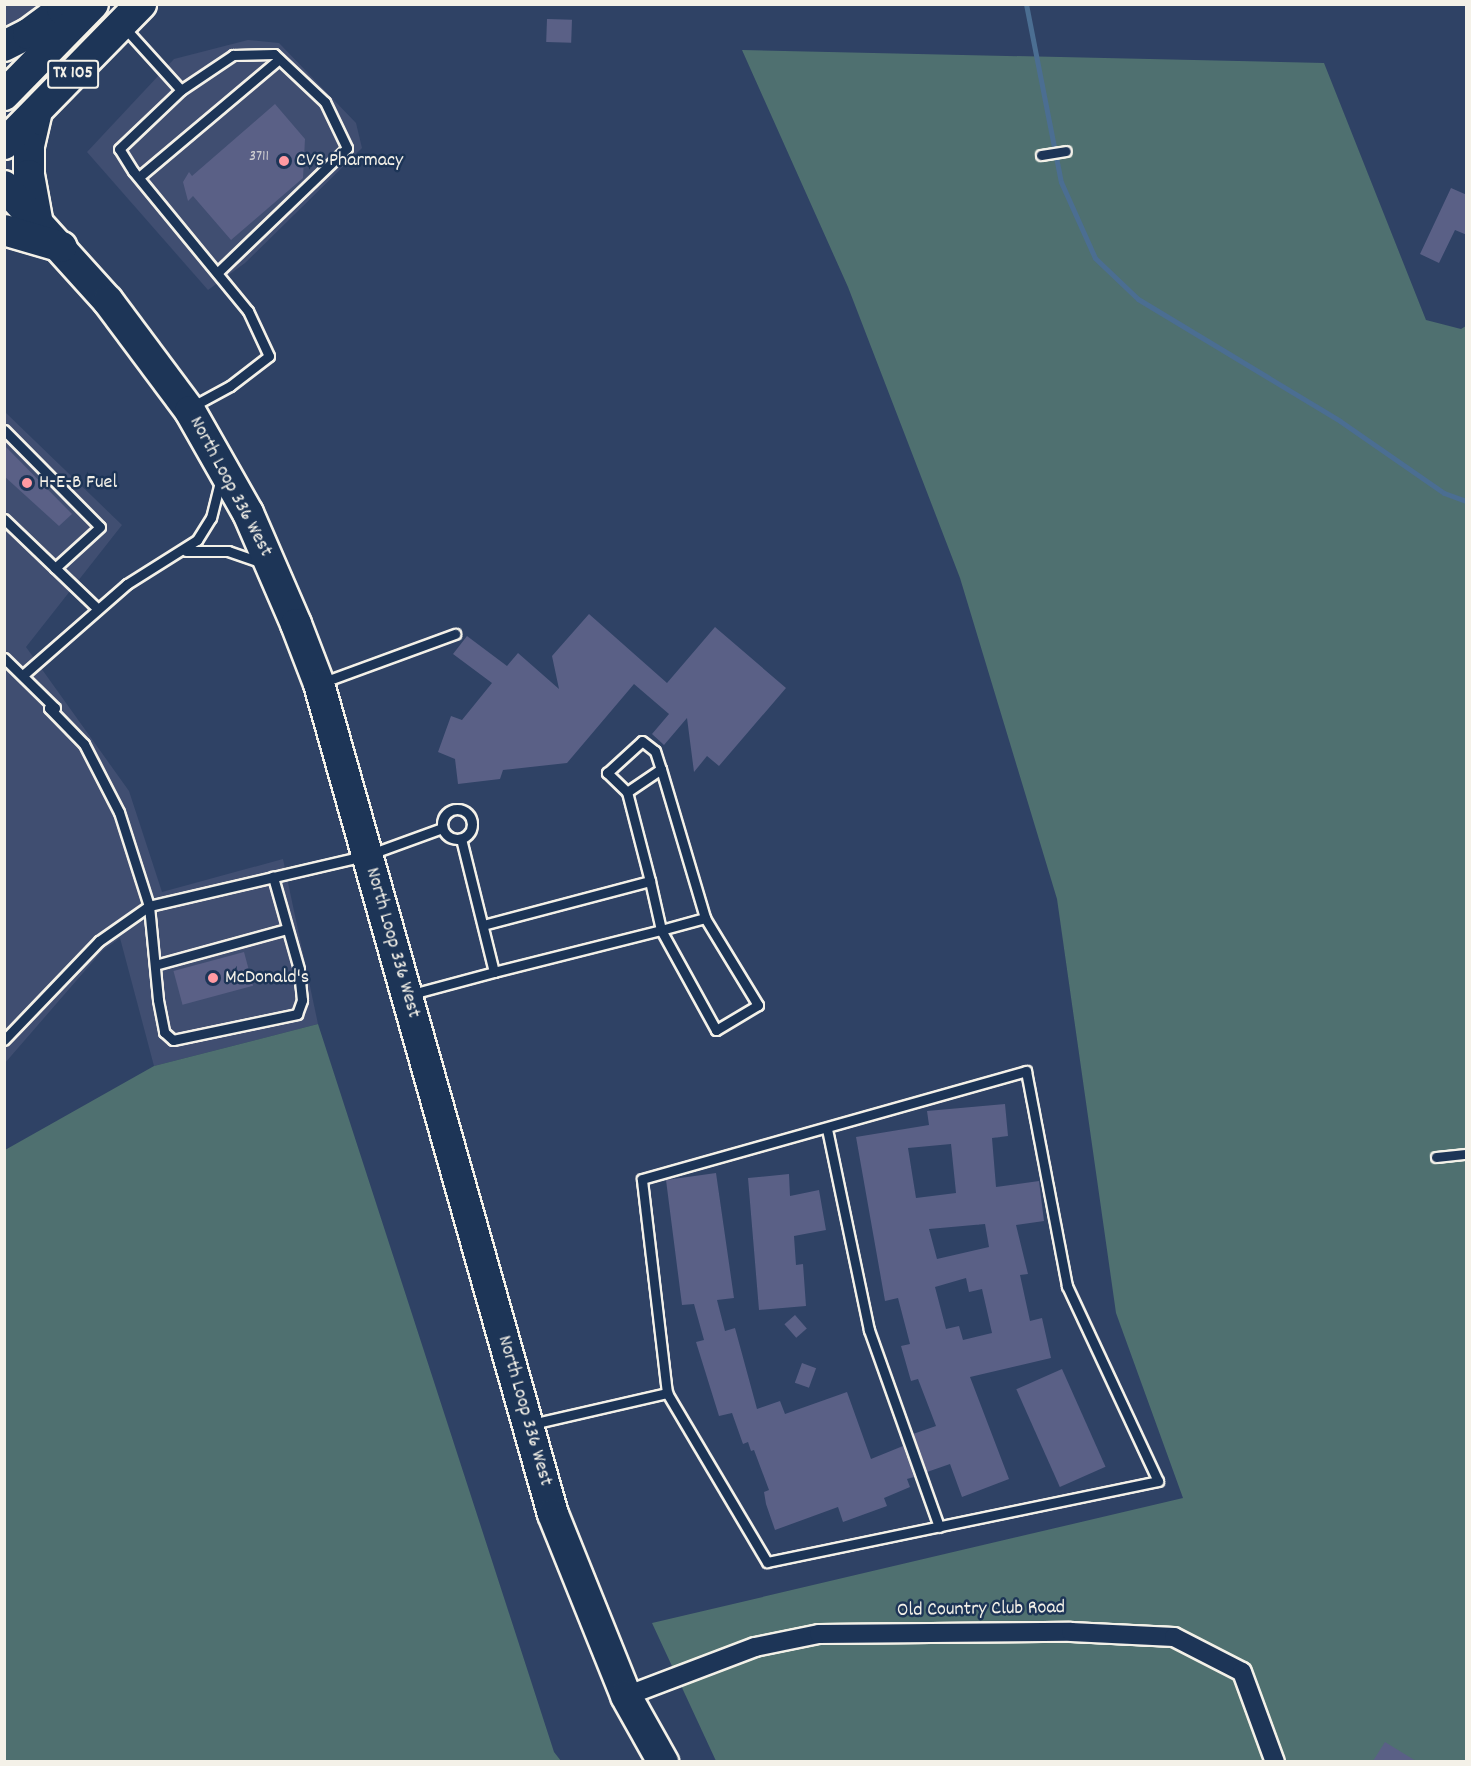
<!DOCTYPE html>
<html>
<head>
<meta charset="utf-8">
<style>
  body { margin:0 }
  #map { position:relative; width:1471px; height:1766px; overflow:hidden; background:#2f4265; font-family:Dekko,sans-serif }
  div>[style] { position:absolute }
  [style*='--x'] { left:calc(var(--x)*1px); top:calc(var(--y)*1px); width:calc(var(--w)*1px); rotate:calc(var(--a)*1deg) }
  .built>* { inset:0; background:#404e71 }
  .green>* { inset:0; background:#4f7070 }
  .stream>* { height:5px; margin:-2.5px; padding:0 2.5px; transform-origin:2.5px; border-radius:2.5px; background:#4b6e92 }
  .building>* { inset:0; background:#5a6086; transform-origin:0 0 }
  .roads { filter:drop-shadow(2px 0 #f4f1e8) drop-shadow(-2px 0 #f4f1e8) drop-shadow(0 2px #f4f1e8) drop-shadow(0 -2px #f4f1e8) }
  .service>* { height:9px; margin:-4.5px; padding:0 4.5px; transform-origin:4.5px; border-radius:4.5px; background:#1d3557 }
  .service>.ring { margin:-4.5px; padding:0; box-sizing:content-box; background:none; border:9px solid #1d3557; border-radius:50% }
  .minor>* { height:18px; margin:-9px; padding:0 9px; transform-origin:9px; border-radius:9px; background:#1d3557 }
  .primary>* { height:30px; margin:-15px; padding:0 15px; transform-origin:15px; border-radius:15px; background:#1d3557 }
  .dots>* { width:16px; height:16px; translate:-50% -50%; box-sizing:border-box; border:3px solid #1d3557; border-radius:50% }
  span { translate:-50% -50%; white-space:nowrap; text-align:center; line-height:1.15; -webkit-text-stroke:5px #1d3557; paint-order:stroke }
  .number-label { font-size:16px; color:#cecdd0 }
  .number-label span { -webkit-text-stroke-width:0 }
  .shield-label span { padding:2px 4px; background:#1d3557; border:2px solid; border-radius:4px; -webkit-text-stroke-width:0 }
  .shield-label { font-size:18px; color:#f4f1e8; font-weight:700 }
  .poi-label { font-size:20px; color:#f4f1e8 }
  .left { translate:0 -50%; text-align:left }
  .street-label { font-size:20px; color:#f4f1e8 }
  .frame { position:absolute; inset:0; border:6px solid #f4f1e8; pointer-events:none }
</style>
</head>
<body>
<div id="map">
  <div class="built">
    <i style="clip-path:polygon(5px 5px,56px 5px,5px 27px)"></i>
    <i style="clip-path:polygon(248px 40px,279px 43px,356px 123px,362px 148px,245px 263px,208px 290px,87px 152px,174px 59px)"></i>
    <i style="clip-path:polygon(5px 412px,122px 525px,26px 647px,129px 791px,162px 892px,283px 859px,318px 1024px,154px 1066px,120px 938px,102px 951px,5px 1063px)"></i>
  </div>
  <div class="green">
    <i style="clip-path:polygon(742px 50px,1324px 63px,1426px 320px,1461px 329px,1466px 326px,1466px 1761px,716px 1761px,652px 1623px,1183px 1498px,1116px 1313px,1057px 899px,960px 578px,848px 287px)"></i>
    <i style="clip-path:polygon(318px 1024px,554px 1752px,561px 1761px,5px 1761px,5px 1150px,154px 1066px)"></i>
  </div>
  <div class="stream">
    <i style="--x:1026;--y:4;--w:181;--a:78.9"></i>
    <i style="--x:1061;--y:182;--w:83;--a:65.9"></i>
    <i style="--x:1095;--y:258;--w:59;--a:43.6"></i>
    <i style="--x:1138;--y:299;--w:236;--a:31.1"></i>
    <i style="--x:1340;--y:421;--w:126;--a:34.7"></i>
    <i style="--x:1444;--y:493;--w:23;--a:20"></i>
  </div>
  <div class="building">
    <i style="left:547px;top:19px;width:25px;height:23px;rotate:2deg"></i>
    <i style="clip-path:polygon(275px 104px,305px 139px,303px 178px,231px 240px,193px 196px,188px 201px,183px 182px,189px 172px,192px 176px)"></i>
    <i style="clip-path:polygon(1451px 188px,1467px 195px,1467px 235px,1455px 230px,1439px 263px,1420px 254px)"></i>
    <i style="clip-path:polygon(4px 445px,72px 514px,59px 526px,4px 476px)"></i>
    <i style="clip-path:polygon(589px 614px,667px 683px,715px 627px,786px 688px,719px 766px,707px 756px,694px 772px,687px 718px,664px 745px,652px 734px,669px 714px,634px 684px,567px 763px,503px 770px,500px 779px,458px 784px,455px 759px,438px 752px,451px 716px,462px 720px,492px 683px,453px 654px,467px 636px,507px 666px,518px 653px,559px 689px,552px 656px)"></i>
    <i style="left:244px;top:952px;width:35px;height:73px;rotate:75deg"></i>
    <i style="clip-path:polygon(evenodd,1005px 1104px,1008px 1136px,992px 1138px,996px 1187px,1039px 1181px,1044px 1221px,1016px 1225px,1028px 1274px,1020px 1275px,1030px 1321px,1042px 1318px,1051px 1358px,970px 1377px,1009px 1479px,962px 1497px,950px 1464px,927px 1472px,913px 1434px,936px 1426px,918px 1379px,911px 1381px,901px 1346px,910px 1344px,898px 1298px,885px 1301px,856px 1137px,929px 1125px,927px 1111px,1005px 1104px,951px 1144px,956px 1193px,916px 1198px,908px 1148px,951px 1144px,1005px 1104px,985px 1224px,989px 1247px,937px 1259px,929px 1229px,985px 1224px,1005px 1104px,966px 1278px,969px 1292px,982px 1289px,992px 1333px,963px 1340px,959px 1326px,946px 1329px,935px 1287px,966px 1278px)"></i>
    <i style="clip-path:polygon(716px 1173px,734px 1298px,717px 1300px,725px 1331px,735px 1328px,757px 1409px,780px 1401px,785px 1414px,847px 1392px,871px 1459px,903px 1446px,914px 1477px,907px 1479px,910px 1487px,884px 1498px,887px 1506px,843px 1522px,838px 1507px,775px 1530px,766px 1504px,764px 1492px,769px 1490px,754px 1450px,751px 1451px,748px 1442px,743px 1444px,732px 1413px,719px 1416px,696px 1342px,704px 1340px,694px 1304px,682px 1305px,666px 1180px)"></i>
    <i style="clip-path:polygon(789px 1174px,790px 1196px,819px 1190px,826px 1230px,794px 1236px,796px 1265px,803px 1264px,806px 1306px,759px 1310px,748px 1178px)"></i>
    <i style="left:795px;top:1315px;width:18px;height:14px;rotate:49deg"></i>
    <i style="left:802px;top:1363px;width:15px;height:21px;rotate:20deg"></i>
    <i style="left:1062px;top:1369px;width:107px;height:50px;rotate:66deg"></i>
    <i style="clip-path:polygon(1385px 1742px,1416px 1761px,1373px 1761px)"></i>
  </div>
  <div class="roads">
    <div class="service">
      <i style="--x:123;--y:26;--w:86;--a:47.8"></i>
      <i style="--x:1041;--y:155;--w:25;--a:-9"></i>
      <i style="--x:139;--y:177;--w:183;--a:-40.1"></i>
      <i style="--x:193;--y:406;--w:42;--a:-28.4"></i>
      <i style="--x:230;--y:386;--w:49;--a:-37.6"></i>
      <i style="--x:269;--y:356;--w:50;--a:-115"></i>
      <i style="--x:248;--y:311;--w:181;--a:-129.4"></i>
      <i style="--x:133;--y:171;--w:26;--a:-122"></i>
      <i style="--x:119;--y:149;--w:86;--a:-43.6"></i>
      <i style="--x:181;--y:90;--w:63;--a:-33.9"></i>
      <i style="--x:233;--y:55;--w:41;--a:-1.4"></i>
      <i style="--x:274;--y:54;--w:70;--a:43.3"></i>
      <i style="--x:325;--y:102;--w:51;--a:64.4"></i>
      <i style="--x:347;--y:148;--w:180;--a:136.1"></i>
      <i style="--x:4;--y:430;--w:136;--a:45.3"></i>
      <i style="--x:100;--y:527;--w:61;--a:137.7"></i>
      <i style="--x:4;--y:519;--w:130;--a:43.8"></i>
      <i style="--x:186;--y:551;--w:42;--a:0"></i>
      <i style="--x:228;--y:551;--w:36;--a:19"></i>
      <i style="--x:4;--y:658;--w:71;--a:44.4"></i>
      <i style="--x:55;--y:708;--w:6;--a:180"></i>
      <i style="--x:49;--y:708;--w:50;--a:45.8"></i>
      <i style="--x:84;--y:744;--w:76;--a:62.8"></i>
      <i style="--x:119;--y:812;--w:99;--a:72.3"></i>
      <i style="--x:149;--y:906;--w:94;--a:84.5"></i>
      <i style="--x:158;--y:1000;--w:33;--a:79"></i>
      <i style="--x:164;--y:1032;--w:12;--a:42"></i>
      <i style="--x:173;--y:1040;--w:127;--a:-11.8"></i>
      <i style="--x:297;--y:1014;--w:15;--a:-70"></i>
      <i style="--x:302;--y:1000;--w:31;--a:-96"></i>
      <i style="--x:299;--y:969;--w:96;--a:-105.8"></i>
      <i style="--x:23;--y:675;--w:138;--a:-41.2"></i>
      <i style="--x:127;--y:584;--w:83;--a:-32.2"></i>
      <i style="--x:197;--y:540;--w:26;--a:-58"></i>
      <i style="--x:211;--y:518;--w:37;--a:-76"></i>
      <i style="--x:321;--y:683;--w:143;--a:-20.1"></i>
      <i style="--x:627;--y:792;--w:28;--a:-136"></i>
      <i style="--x:607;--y:773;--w:47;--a:-42.4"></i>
      <i style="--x:642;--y:741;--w:16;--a:38"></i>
      <i style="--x:655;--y:751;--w:19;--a:72"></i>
      <i class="ring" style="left:442px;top:809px;width:21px;height:21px"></i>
      <i style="--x:650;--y:881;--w:92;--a:-104.5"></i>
      <i style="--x:627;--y:792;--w:41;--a:-34.1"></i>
      <i style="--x:661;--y:769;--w:155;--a:73.5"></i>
      <i style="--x:705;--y:918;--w:102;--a:58.7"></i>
      <i style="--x:758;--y:1005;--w:49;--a:149.2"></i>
      <i style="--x:716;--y:1030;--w:114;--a:-118.8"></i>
      <i style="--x:661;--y:930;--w:46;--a:-15.3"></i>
      <i style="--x:483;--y:925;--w:173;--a:-14.8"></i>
      <i style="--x:650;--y:881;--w:50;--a:77.3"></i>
      <i style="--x:661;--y:930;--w:172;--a:165.9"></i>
      <i style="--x:155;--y:965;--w:137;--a:-15.3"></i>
      <i style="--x:412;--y:994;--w:85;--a:-15"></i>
      <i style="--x:494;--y:972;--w:137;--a:-103.9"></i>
      <i style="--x:4;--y:1040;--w:137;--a:-46.2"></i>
      <i style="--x:99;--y:941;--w:61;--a:-35"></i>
      <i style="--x:149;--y:906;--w:225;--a:-13.1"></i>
      <i style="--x:368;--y:855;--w:79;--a:-20"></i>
      <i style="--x:1026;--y:1071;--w:219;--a:79.2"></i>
      <i style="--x:1067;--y:1286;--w:215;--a:65"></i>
      <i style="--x:1158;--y:1481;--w:399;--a:168.3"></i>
      <i style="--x:767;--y:1562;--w:196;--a:-120.6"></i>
      <i style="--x:667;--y:1393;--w:215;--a:-96.7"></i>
      <i style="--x:642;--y:1179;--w:399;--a:-15.7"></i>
      <i style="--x:827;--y:1129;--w:205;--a:78.2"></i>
      <i style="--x:869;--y:1330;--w:209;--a:70.4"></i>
      <i style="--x:1436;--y:1157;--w:30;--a:-6"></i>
      <i style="--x:532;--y:1424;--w:139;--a:-12.9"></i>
    </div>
    <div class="minor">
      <i style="--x:626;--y:1696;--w:138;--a:-20.8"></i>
      <i style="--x:755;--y:1647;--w:65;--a:-11.5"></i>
      <i style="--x:819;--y:1634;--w:252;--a:-0.5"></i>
      <i style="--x:1071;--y:1632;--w:103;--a:2.8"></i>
      <i style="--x:1174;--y:1637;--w:76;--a:27.2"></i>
      <i style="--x:1242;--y:1672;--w:96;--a:69.9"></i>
    </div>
    <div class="primary">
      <i style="--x:4;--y:46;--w:27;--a:-27"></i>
      <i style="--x:28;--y:34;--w:42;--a:-36.3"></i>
      <i style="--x:62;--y:9;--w:22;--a:8"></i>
      <i style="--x:4;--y:95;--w:127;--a:-45.6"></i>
      <i style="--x:37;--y:111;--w:37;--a:103"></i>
      <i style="--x:29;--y:147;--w:28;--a:90"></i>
      <i style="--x:29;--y:175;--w:45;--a:79.7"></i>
      <i style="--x:4;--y:144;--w:196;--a:-45.6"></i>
      <i style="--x:4;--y:186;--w:155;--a:47.9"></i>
      <i style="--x:108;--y:301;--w:137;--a:53.3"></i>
      <i style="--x:190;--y:411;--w:117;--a:60.4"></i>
      <i style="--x:248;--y:513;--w:121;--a:66.6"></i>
      <i style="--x:296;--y:624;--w:64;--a:69"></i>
      <i style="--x:319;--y:684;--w:862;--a:74.26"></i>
      <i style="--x:553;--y:1514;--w:196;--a:68.1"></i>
      <i style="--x:626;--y:1696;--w:76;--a:60.7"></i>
      <i style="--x:4;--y:230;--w:60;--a:16.3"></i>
    </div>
  </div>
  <div class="dots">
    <i style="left:284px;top:161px;background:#ff9aa2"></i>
    <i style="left:27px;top:483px;background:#ff9aa2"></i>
    <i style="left:213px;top:978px;background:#ff9aa2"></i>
  </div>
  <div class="number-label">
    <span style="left:259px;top:157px">3711</span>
  </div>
  <div class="shield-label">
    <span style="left:73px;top:74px">TX 105</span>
  </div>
  <div class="poi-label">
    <span class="left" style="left:296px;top:161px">CVS Pharmacy</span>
    <span class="left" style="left:39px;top:483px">H-E-B Fuel</span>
    <span class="left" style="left:225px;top:978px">McDonald's</span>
  </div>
  <div class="street-label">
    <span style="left:230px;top:487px;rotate:62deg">North Loop 336 West</span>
    <span style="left:392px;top:943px;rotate:74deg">North Loop 336 West</span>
    <span style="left:524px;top:1411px;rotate:74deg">North Loop 336 West</span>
    <span style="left:981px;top:1610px;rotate:-1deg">Old Country Club Road</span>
  </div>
  <div class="frame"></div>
</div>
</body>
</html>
